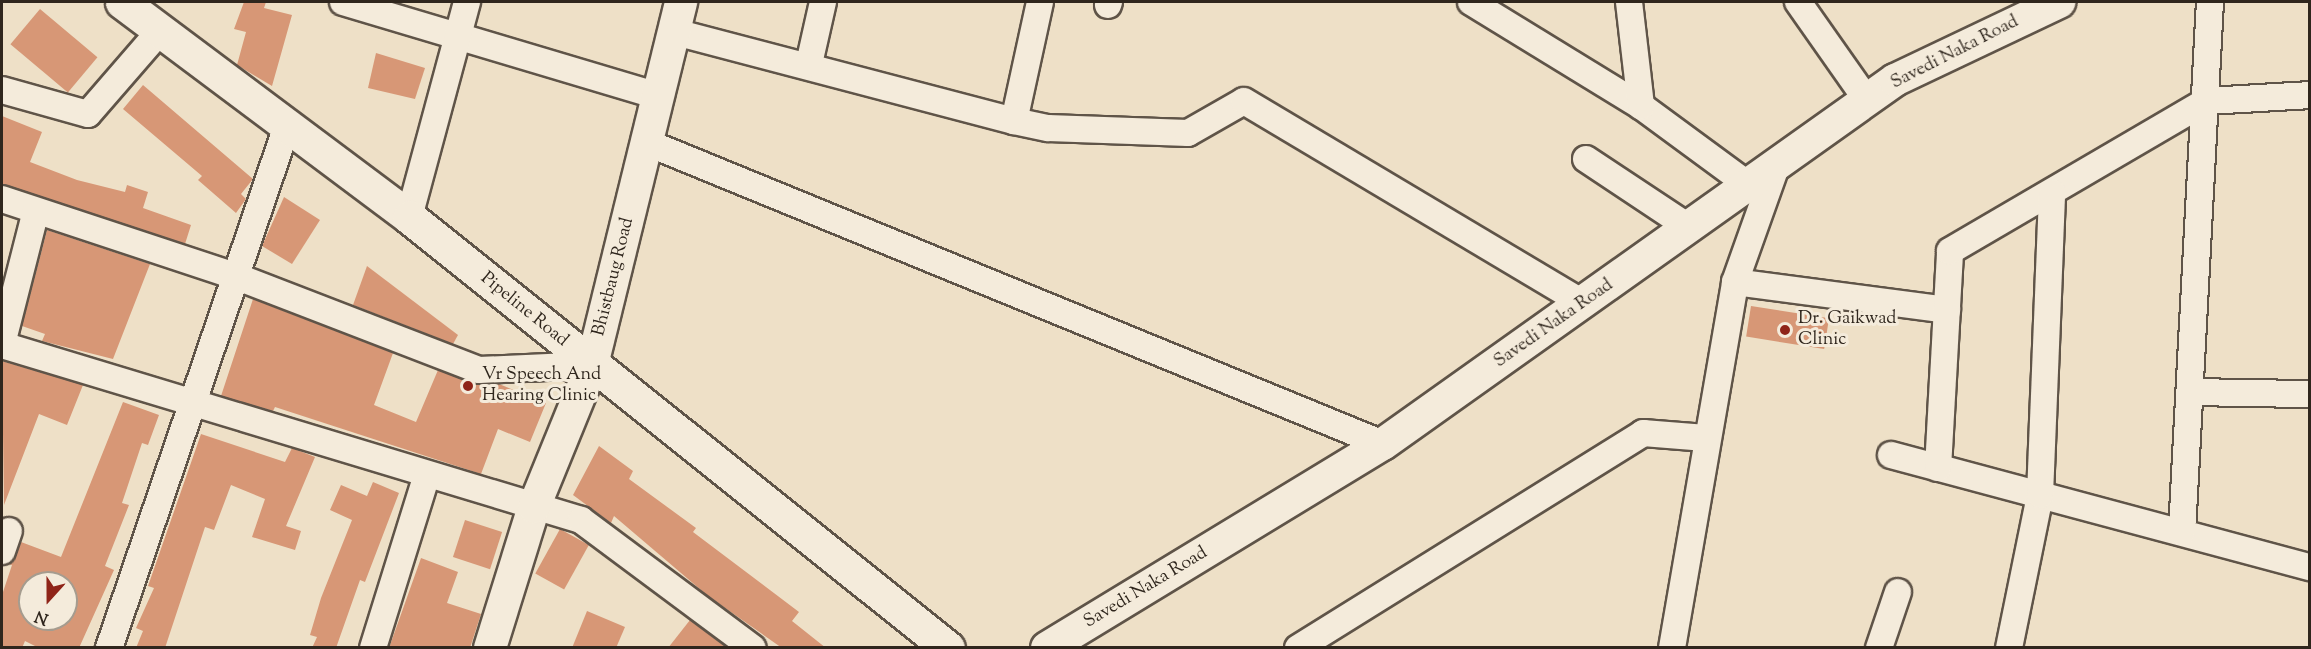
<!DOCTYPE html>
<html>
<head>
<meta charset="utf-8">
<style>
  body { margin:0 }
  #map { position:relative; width:2311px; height:649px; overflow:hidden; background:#eee0c7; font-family:"Sorts Mill Goudy",serif }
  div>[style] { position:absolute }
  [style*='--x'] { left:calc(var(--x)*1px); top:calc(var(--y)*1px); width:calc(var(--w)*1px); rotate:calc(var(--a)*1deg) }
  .building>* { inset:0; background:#d79776; transform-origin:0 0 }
  .roads { filter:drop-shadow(2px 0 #5f5448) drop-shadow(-2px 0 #5f5448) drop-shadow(0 2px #5f5448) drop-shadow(0 -2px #5f5448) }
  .minor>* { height:26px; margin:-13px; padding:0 13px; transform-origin:13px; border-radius:13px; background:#f4ebdb }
  .tertiary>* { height:32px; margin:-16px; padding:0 16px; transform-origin:16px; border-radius:16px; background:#f4ebdb }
  .secondary>* { height:33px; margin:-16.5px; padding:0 16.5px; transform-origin:16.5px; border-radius:16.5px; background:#f4ebdb }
  .dots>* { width:16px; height:16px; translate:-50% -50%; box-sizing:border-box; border:3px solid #f4ebdb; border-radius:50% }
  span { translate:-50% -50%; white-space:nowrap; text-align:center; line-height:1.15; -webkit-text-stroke:6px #f4ebdb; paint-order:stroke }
  .street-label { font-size:18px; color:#2f261d }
  .poi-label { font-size:18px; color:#2f261d }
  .left { translate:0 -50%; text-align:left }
  .frame { position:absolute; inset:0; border:3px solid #2f261d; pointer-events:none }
  .north { position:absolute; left:18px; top:571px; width:60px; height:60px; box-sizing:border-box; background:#f4ebdb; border:2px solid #a59c8f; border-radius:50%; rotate:201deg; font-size:16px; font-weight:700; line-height:24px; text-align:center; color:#2f261d }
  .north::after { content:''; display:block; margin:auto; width:21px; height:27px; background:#8f2418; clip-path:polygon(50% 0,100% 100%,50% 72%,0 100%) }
</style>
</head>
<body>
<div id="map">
  <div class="building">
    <i style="clip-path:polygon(244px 2px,266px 2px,264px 8px,292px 15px,272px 86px,237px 65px,246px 32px,234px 29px)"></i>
    <i style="left:40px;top:9px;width:75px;height:46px;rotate:40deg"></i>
    <i style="clip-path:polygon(376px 53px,425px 68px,415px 99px,368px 88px)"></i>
    <i style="clip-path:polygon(143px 85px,253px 179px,241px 194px,246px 199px,236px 213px,198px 180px,202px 176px,123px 109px)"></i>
    <i style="clip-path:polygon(2px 116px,42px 132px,30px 162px,77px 180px,125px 192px,127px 185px,148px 192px,143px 208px,191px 225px,185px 244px,2px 184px)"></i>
    <i style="clip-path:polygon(284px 197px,320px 220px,292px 264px,262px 246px)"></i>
    <i style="clip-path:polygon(47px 230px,150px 264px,113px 359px,42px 341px,45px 334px,22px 326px)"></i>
    <i style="clip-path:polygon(367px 266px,458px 335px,453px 344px,353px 305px)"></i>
    <i style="clip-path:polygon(253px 299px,393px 353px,374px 405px,416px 422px,438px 370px,492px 388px,499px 384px,546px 403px,530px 442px,498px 429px,481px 474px,275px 407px,273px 411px,221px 396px)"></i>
    <i style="left:1751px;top:306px;width:79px;height:31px;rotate:9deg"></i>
    <i style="clip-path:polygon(2px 361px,83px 385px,67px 425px,39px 414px,4px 505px)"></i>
    <i style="clip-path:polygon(evenodd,123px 402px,159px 415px,148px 445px,142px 443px,122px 503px,129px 505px,105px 566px,114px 570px,79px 648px,39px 648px,25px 641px,22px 648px,2px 648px,2px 595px,12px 565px,8px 564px,21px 542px,61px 557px,123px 402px,30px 583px,66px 583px,66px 619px,30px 619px,30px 583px)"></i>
    <i style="clip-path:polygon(201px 434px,285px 462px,292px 448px,315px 457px,286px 526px,301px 531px,295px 550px,252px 537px,265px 499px,231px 485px,214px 530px,205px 527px,165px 648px,136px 648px,143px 631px,136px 628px,154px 588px,148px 586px)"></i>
    <i style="clip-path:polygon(599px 446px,633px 471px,629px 479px,696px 528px,693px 532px,799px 612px,792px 621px,826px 648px,782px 648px,708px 596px,614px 516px,611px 523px,573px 495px)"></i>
    <i style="clip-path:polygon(373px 482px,399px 493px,365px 582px,360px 580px,336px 648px,312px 648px,317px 637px,310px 635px,321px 598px,352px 520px,330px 510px,341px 485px,367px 496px)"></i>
    <i style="left:465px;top:520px;width:39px;height:39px;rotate:18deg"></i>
    <i style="left:560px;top:529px;width:33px;height:51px;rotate:29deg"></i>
    <i style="clip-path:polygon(421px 558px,458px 572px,447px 603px,481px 614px,470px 648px,389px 648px)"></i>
    <i style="clip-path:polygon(587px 611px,625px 627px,616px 648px,572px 648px)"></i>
    <i style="clip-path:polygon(690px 620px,727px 648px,668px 648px)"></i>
  </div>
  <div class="roads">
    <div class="minor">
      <i style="--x:343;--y:2;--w:330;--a:16.6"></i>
      <i style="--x:1040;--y:2;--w:122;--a:102.3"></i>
      <i style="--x:1014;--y:121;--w:35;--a:12"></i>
      <i style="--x:1048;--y:128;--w:140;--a:2"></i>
      <i style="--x:1188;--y:133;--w:64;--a:-29.7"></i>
      <i style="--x:1244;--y:101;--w:395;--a:30.8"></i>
      <i style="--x:1471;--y:2;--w:199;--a:31.5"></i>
      <i style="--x:1641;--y:106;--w:135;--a:36.3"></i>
      <i style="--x:1629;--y:2;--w:105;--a:83.4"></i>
      <i style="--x:1798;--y:2;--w:120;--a:54.9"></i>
      <i style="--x:1108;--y:5;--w:3;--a:-72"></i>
      <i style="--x:675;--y:32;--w:350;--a:14.7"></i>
      <i style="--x:809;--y:64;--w:64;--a:-77.3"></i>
      <i style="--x:2;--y:90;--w:89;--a:15.6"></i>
      <i style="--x:88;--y:114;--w:108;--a:-49.1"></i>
      <i style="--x:648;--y:143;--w:794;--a:22.27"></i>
      <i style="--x:1586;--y:159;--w:125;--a:33.6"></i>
      <i style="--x:2;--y:199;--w:245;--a:18.3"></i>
      <i style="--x:235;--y:276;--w:261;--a:21.1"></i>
      <i style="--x:479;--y:370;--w:113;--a:-2.5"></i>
      <i style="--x:409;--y:217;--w:223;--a:-74.9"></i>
      <i style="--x:1735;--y:282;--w:214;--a:7.5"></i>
      <i style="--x:2;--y:344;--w:137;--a:-75.7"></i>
      <i style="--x:2;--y:345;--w:605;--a:16.82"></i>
      <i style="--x:581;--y:520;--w:214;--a:36.7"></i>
      <i style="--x:2190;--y:392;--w:120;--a:1"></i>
      <i style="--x:1891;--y:455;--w:434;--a:15"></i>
      <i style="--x:1938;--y:468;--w:217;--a:-86.8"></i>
      <i style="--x:1950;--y:251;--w:298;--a:-30.3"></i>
      <i style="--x:2207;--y:101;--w:103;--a:-3.3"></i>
      <i style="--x:2182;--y:532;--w:531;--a:-86.98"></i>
      <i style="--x:2;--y:551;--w:21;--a:-71"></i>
      <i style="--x:109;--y:648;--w:552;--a:-71.17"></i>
      <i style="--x:373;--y:648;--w:181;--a:-72.7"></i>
      <i style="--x:1298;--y:648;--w:407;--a:-31.9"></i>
      <i style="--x:1643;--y:433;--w:63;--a:4.5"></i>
      <i style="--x:1672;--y:648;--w:371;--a:-80.2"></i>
      <i style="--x:1735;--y:282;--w:128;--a:-70.4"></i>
      <i style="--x:1879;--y:648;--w:59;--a:-71.3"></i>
      <i style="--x:2009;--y:648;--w:156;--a:-78.5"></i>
      <i style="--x:2040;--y:495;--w:303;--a:-87.7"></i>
    </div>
    <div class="tertiary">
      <i style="--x:490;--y:648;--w:148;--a:-72.7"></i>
      <i style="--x:534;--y:507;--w:153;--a:-67.8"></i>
      <i style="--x:592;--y:365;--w:374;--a:-76.2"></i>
      <i style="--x:1047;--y:648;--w:393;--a:-31.3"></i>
      <i style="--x:1383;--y:444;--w:628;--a:-35.41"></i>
      <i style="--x:1895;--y:80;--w:182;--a:-25.4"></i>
    </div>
    <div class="secondary">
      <i style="--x:122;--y:2;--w:359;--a:36.8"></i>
      <i style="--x:409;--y:217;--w:690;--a:38.65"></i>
    </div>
  </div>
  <div class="dots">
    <i style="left:1785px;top:330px;background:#8f2418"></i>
    <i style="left:468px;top:386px;background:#8f2418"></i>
  </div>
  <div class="street-label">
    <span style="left:1955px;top:53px;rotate:-27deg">Savedi Naka Road</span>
    <span style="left:614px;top:277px;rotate:-76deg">Bhistbaug Road</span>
    <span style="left:524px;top:310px;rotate:39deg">Pipeline Road</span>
    <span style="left:1554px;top:324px;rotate:-35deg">Savedi Naka Road</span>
    <span style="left:1146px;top:588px;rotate:-31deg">Savedi Naka Road</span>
  </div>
  <div class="poi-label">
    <span class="left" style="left:1798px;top:330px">Dr. Gaikwad<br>Clinic</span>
    <span class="left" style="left:482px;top:386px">Vr Speech And<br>Hearing Clinic</span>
  </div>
  <div class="frame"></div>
  <div class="north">N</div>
</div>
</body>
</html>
